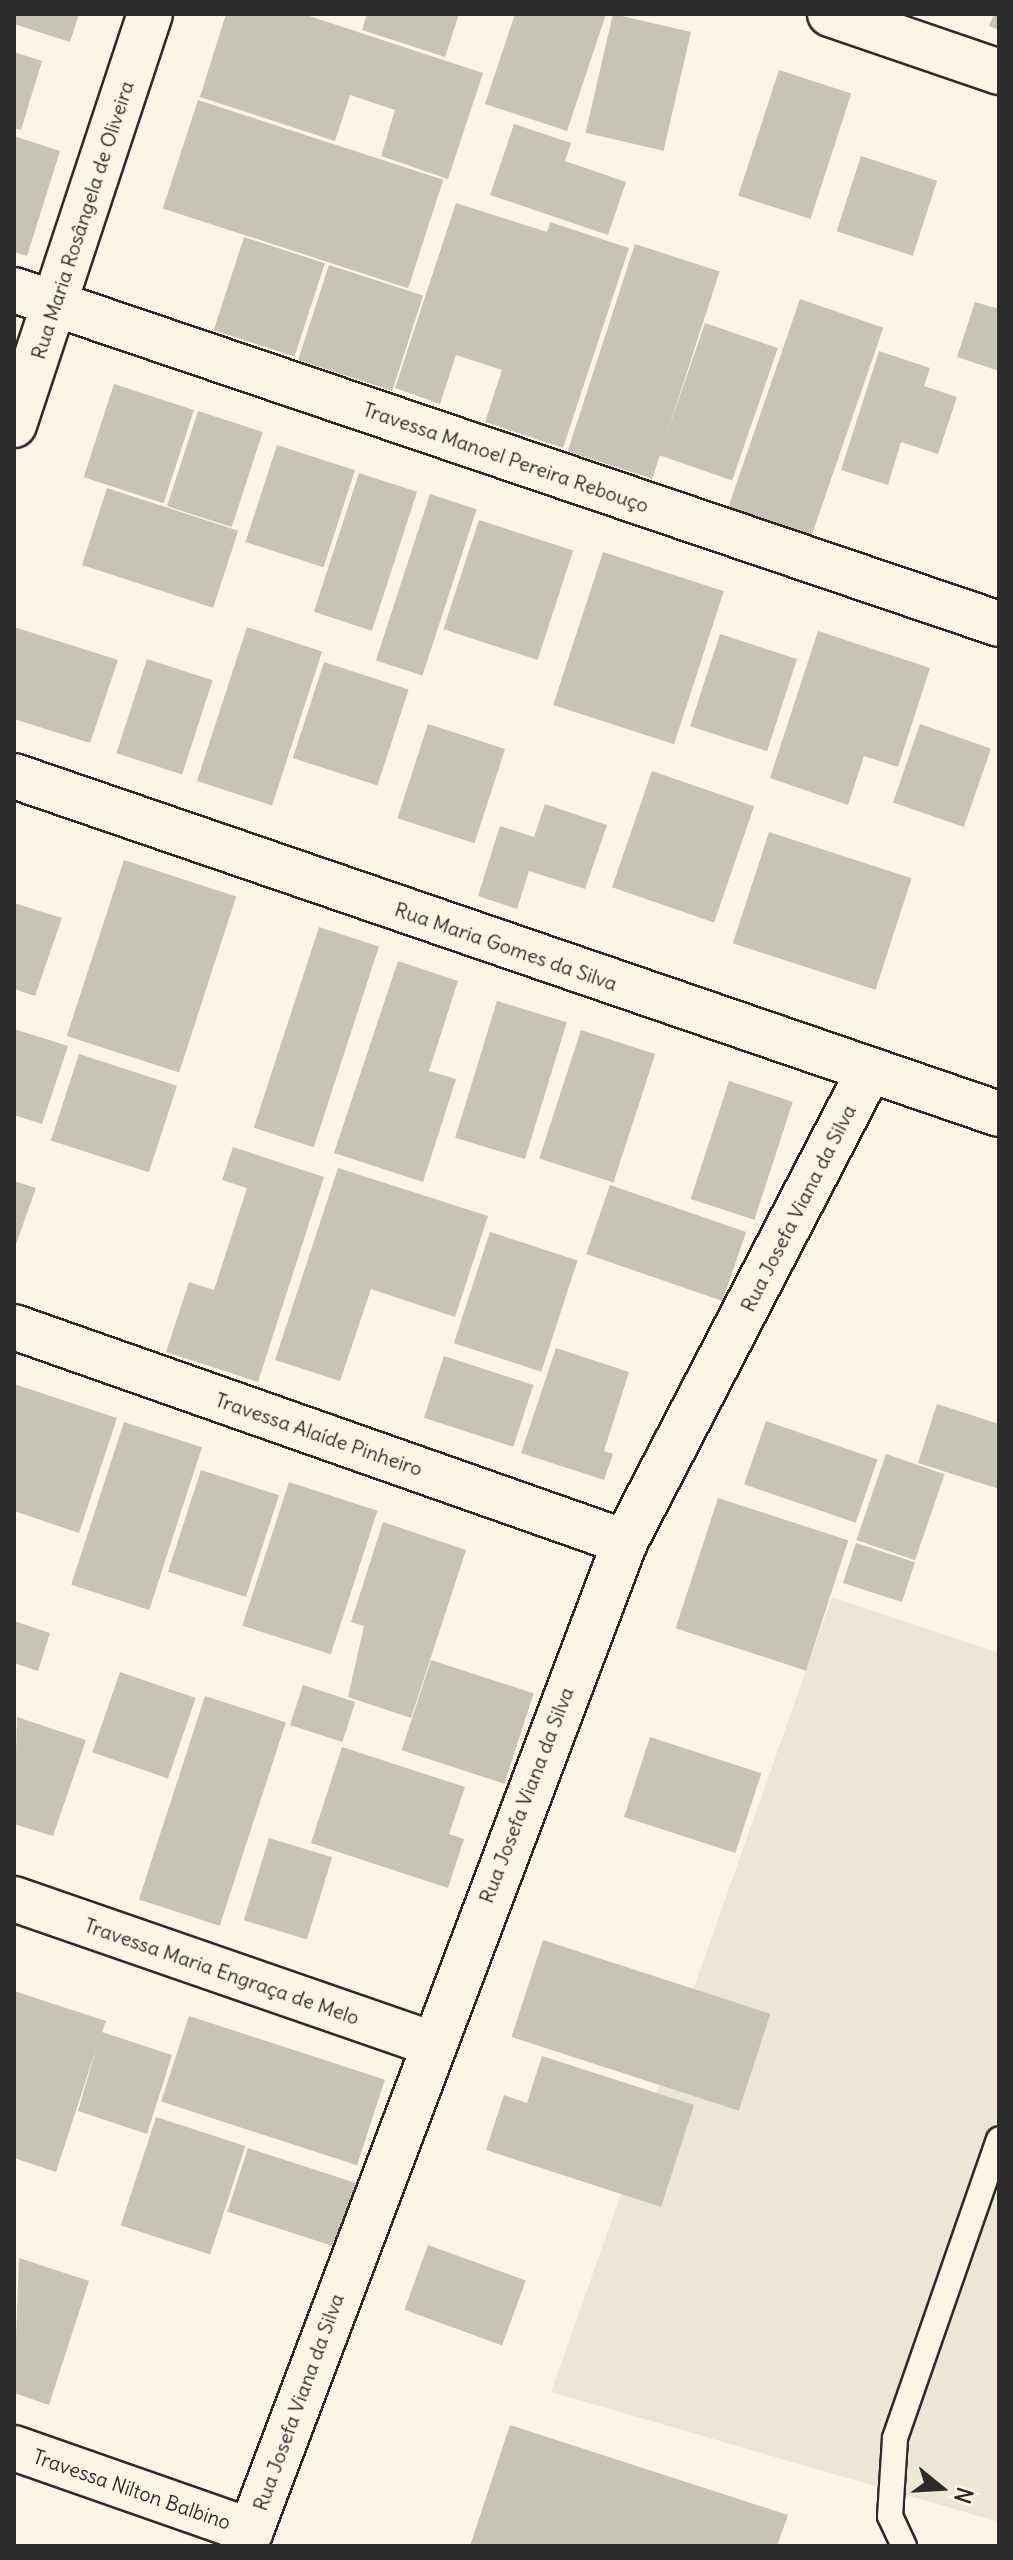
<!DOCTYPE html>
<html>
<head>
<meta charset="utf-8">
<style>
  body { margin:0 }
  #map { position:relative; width:1013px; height:2560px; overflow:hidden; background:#fcf5e5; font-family:Delius,sans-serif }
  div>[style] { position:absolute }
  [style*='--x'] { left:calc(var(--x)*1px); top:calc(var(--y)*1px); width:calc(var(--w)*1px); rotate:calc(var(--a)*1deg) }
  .built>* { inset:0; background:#ece6d7 }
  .building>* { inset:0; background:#c8c3b7; transform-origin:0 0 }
  .roads { filter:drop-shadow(2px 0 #2b2b2b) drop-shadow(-2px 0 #2b2b2b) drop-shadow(0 2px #2b2b2b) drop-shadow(0 -2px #2b2b2b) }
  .service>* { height:24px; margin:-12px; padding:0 12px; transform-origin:12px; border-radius:12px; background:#fcf5e5 }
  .minor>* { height:44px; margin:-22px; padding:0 22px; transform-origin:22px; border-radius:22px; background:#fcf5e5 }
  span { translate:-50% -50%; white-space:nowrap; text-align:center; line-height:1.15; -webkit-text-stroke:6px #fcf5e5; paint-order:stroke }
  .street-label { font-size:20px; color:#2b2b2b }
  .frame { position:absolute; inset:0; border:16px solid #2b2b2b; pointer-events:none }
  .north { position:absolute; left:901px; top:2448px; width:80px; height:80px; -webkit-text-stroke:6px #fcf5e5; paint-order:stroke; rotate:108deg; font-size:22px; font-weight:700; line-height:32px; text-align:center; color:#2b2b2b }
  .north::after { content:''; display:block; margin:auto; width:28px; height:36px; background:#2b2b2b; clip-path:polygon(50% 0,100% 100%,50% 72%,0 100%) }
</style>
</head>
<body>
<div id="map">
  <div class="built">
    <i style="clip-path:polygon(832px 1597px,999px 1653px,999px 2522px,551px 2392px)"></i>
  </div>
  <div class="building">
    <i style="clip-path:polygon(14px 14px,79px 14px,70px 42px,14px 24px)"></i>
    <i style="clip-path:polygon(226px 14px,303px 14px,483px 73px,448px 179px,381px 156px,395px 110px,350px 95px,335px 141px,200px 97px)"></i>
    <i style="clip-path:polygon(367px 14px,459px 14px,445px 57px,362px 30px)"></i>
    <i style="clip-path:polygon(515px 14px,606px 14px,567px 131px,485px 104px)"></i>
    <i style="left:613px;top:14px;width:80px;height:122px;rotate:13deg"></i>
    <i style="clip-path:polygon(994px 14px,999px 14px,999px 30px,989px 26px)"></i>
    <i style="clip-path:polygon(14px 52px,42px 61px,21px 130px,14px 128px)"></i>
    <i style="left:779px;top:70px;width:76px;height:132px;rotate:18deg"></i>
    <i style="left:198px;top:100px;width:258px;height:114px;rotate:18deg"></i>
    <i style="clip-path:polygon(514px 124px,571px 143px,565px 161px,626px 182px,608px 235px,490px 195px)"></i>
    <i style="clip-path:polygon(14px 136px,60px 151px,27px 256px,14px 252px)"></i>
    <i style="left:861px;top:156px;width:80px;height:79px;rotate:18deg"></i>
    <i style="clip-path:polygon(456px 203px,547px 232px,550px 222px,629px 248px,563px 448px,485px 422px,502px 370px,456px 355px,440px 404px,395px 388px)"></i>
    <i style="left:244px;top:237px;width:85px;height:98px;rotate:18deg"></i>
    <i style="left:635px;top:244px;width:89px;height:218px;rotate:18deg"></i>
    <i style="left:329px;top:265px;width:99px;height:100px;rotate:18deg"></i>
    <i style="left:800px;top:299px;width:88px;height:220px;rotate:19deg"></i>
    <i style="clip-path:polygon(975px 302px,999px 309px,999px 371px,957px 357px)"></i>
    <i style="left:705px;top:323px;width:77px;height:140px;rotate:19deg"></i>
    <i style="clip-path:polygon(879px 351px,930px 368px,924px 386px,957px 397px,938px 454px,901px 442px,888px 485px,841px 470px)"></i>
    <i style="left:114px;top:384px;width:84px;height:98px;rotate:18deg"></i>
    <i style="left:198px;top:411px;width:68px;height:100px;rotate:18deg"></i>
    <i style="left:277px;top:445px;width:82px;height:102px;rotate:18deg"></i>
    <i style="left:359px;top:473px;width:61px;height:146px;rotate:18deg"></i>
    <i style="left:107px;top:488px;width:138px;height:81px;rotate:18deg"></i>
    <i style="left:430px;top:494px;width:49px;height:175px;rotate:18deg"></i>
    <i style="left:479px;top:520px;width:99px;height:115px;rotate:18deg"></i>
    <i style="left:603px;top:552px;width:127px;height:161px;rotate:18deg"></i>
    <i style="clip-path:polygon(14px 627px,118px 660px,90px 743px,14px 719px)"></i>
    <i style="left:247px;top:627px;width:79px;height:162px;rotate:18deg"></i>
    <i style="clip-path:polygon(818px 631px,930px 668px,898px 767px,864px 756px,848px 805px,770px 778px)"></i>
    <i style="left:720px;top:634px;width:81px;height:97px;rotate:18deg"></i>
    <i style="left:147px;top:659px;width:69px;height:99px;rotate:18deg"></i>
    <i style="left:324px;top:662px;width:89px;height:101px;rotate:18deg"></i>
    <i style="left:428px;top:724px;width:81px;height:99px;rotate:18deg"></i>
    <i style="left:920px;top:724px;width:75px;height:83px;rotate:19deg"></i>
    <i style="left:652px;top:771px;width:108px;height:123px;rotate:19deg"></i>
    <i style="clip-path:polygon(545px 804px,607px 825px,585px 889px,529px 871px,517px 909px,478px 896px,500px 826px,534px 837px)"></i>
    <i style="left:769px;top:832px;width:150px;height:117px;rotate:18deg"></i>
    <i style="left:124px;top:860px;width:118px;height:185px;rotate:18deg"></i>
    <i style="clip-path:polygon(14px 903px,62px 918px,35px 996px,14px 989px)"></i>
    <i style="left:319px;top:927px;width:63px;height:211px;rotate:18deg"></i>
    <i style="clip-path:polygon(398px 961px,458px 981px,429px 1071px,456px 1079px,423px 1182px,334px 1153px)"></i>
    <i style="left:497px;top:1001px;width:73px;height:143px;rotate:17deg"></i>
    <i style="clip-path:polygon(14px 1029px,68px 1046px,42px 1124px,14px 1115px)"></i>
    <i style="left:581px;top:1030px;width:78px;height:135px;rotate:18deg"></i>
    <i style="left:79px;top:1054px;width:103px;height:91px;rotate:18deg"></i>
    <i style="left:729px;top:1081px;width:67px;height:124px;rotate:18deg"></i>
    <i style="clip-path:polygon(233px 1147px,324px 1177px,258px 1382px,166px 1352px,189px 1282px,214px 1290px,247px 1188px,222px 1180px)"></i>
    <i style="clip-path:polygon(338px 1168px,488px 1216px,455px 1317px,371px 1289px,340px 1381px,275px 1360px)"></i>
    <i style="clip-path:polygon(14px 1181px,36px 1188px,14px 1250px)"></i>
    <i style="left:610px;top:1185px;width:144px;height:73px;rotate:19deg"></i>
    <i style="left:490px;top:1232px;width:92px;height:117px;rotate:18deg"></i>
    <i style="clip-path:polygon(556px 1348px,629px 1372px,604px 1451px,613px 1454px,604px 1480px,521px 1453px)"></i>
    <i style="left:444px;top:1356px;width:94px;height:65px;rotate:18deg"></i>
    <i style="clip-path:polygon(14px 1384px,117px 1418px,79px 1533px,14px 1511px)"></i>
    <i style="clip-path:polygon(937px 1404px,999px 1424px,999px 1489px,918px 1463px)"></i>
    <i style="left:766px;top:1421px;width:118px;height:67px;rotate:19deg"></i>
    <i style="left:124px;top:1422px;width:82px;height:171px;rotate:18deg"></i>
    <i style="left:886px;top:1454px;width:62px;height:91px;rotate:19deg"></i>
    <i style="left:201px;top:1470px;width:82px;height:107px;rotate:18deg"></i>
    <i style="left:289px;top:1482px;width:93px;height:151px;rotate:18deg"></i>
    <i style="left:718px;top:1498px;width:137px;height:137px;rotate:18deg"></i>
    <i style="clip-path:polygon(383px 1522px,466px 1550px,411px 1718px,348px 1697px,364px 1626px,351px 1622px)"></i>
    <i style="left:856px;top:1543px;width:62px;height:42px;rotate:18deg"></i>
    <i style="clip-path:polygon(14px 1621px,50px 1633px,38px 1671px,14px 1663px)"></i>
    <i style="left:431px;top:1660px;width:108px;height:95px;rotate:18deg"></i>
    <i style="left:120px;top:1672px;width:80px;height:85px;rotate:19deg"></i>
    <i style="left:303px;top:1685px;width:55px;height:42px;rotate:18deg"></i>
    <i style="left:205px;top:1696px;width:85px;height:214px;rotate:18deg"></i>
    <i style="clip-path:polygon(17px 1717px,86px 1740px,53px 1836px,14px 1824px)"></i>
    <i style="left:650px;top:1737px;width:117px;height:84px;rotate:18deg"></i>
    <i style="clip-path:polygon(342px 1747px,465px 1787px,449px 1834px,464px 1839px,448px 1888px,311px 1843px)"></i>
    <i style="left:269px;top:1838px;width:66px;height:86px;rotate:17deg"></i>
    <i style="left:543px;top:1940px;width:239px;height:102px;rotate:18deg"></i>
    <i style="clip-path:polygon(14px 1991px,106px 2021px,102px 2032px,172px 2055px,147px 2134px,78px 2111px,97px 2046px,56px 2172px,14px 2158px)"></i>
    <i style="left:189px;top:2016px;width:206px;height:90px;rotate:18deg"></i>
    <i style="clip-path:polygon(542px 2056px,694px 2105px,661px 2207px,486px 2150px,504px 2095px,527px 2103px)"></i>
    <i style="left:156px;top:2117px;width:94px;height:114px;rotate:18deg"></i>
    <i style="left:248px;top:2148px;width:115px;height:67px;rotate:18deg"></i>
    <i style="left:428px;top:2245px;width:104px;height:69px;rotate:20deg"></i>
    <i style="clip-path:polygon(19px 2258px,89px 2281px,49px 2405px,14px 2393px)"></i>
    <i style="clip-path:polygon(510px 2425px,788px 2515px,777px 2546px,470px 2546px)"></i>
  </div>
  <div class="roads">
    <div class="service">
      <i style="--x:904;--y:2546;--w:33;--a:-115"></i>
      <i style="--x:890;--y:2516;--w:78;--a:-86.3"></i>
      <i style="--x:895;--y:2438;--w:316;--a:-70.8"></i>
    </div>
    <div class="minor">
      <i style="--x:830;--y:14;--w:179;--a:18.9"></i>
      <i style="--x:14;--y:290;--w:1040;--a:18.73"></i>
      <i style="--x:14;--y:425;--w:433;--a:-71.7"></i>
      <i style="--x:14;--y:776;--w:1041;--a:18.94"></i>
      <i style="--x:14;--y:1327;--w:648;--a:19.39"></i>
      <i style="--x:14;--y:1899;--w:440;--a:19.1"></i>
      <i style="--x:14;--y:2448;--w:251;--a:19.3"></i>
      <i style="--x:245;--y:2546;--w:1074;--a:-69.27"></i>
      <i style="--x:625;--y:1542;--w:530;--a:-62.61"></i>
    </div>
  </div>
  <div class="street-label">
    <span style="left:82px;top:220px;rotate:-72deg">Rua Maria Rosângela de Oliveira</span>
    <span style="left:506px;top:457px;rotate:19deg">Travessa Manoel Pereira Rebouço</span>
    <span style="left:506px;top:946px;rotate:19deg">Rua Maria Gomes da Silva</span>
    <span style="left:798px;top:1208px;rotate:-63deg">Rua Josefa Viana da Silva</span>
    <span style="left:319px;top:1434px;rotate:19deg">Travessa Alaíde Pinheiro</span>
    <span style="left:526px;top:1795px;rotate:-69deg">Rua Josefa Viana da Silva</span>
    <span style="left:222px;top:1971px;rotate:19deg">Travessa Maria Engraça de Melo</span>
    <span style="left:298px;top:2402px;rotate:-70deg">Rua Josefa Viana da Silva</span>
    <span style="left:132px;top:2489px;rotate:19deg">Travessa Nilton Balbino</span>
  </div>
  <div class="frame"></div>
  <div class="north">N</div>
</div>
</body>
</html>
